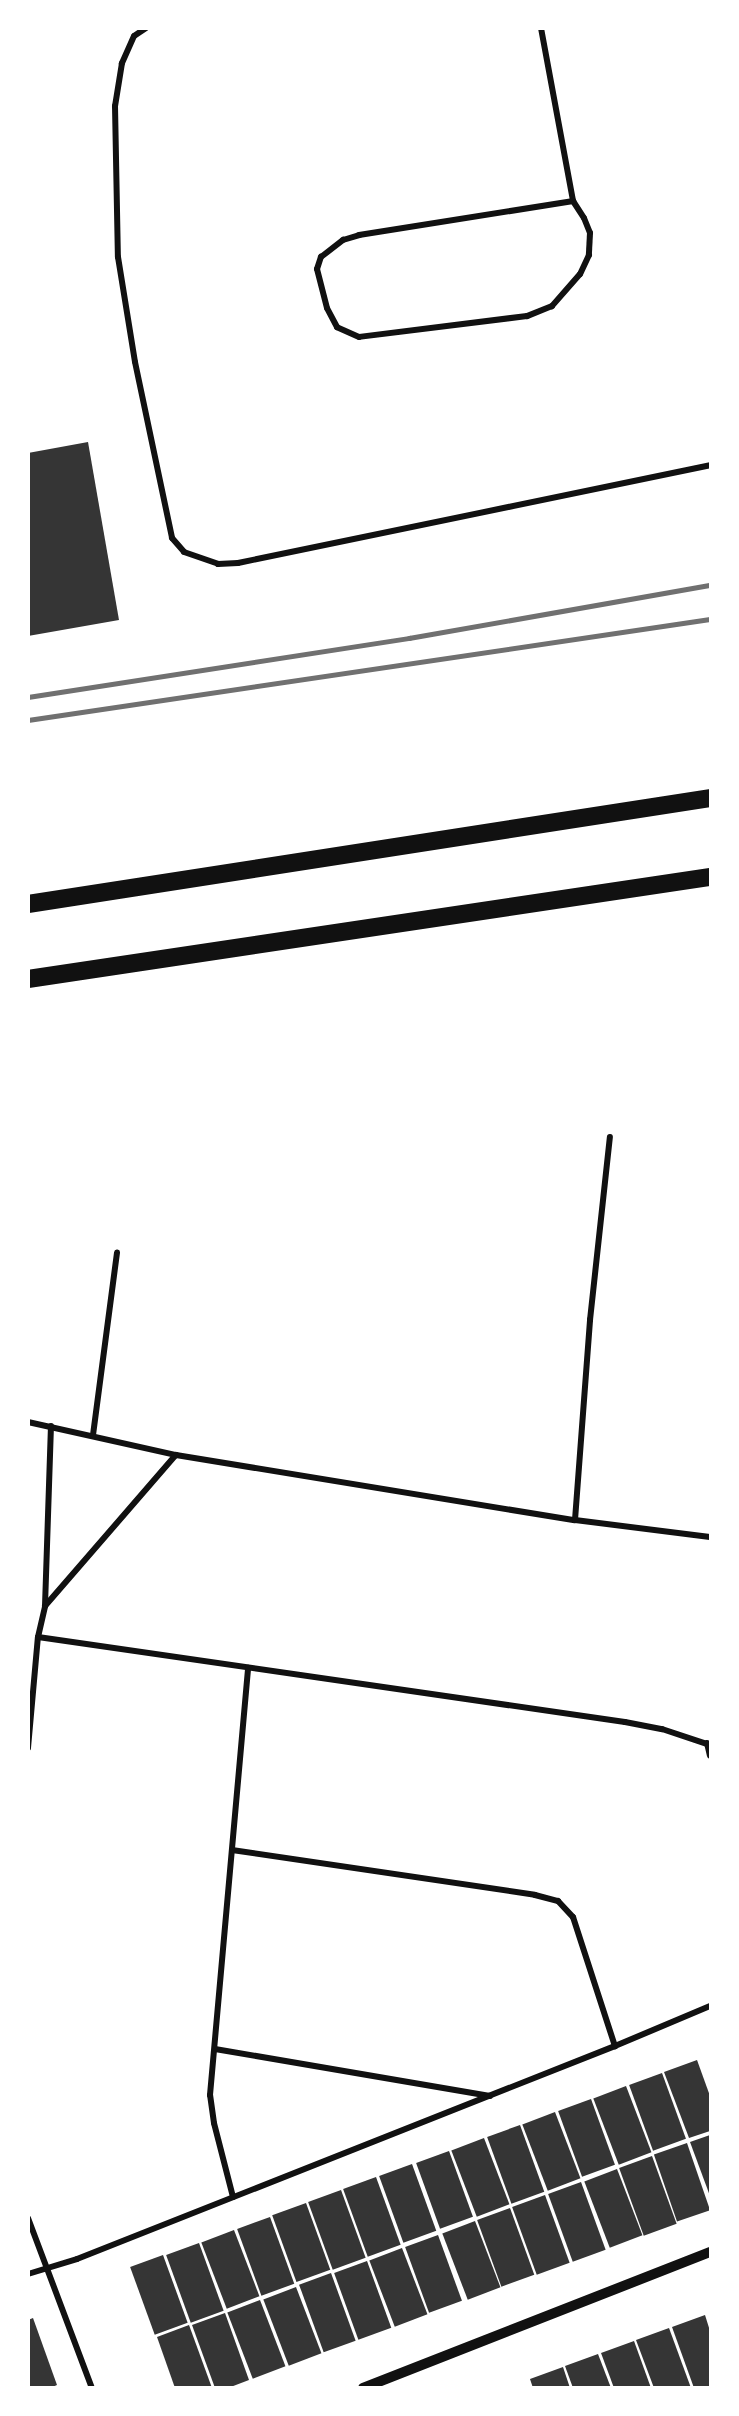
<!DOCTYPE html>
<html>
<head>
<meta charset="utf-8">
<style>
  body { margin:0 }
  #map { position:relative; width:739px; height:2416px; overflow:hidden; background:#fff; font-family:"Source Sans 3",sans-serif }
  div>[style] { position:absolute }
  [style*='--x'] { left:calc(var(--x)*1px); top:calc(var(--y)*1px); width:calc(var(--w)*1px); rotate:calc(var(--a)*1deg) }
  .building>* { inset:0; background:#353535; transform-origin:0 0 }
  .minor>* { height:6px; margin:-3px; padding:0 3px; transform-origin:3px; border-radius:3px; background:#111 }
  .tertiary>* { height:10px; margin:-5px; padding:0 5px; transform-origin:5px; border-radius:5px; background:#111 }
  .motorway>* { height:18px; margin:-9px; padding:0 9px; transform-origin:9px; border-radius:9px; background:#111 }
  .rail>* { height:4.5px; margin:-2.25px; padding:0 2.25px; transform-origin:2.25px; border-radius:2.25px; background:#707070 }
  span { translate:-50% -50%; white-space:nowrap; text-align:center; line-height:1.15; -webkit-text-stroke:5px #fff; paint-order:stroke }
  .frame { position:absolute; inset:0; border:30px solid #fff; pointer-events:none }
</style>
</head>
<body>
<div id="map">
  <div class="building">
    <i style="clip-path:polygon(88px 442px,119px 620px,28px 636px,28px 453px)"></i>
    <i style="clip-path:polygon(697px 2060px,710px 2096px,710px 2131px,689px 2138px,664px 2072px)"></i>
    <i style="left:662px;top:2073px;width:70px;height:35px;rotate:70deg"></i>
    <i style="left:626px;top:2086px;width:71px;height:35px;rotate:69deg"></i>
    <i style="left:591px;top:2099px;width:70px;height:35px;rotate:70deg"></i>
    <i style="left:555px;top:2112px;width:71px;height:35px;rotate:69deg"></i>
    <i style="left:520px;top:2125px;width:71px;height:35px;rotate:70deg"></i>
    <i style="clip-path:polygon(710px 2135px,710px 2196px,690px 2142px)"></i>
    <i style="left:484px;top:2138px;width:71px;height:35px;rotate:69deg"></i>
    <i style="left:687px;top:2143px;width:71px;height:35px;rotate:71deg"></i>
    <i style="left:449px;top:2151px;width:70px;height:35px;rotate:70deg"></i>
    <i style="left:652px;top:2156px;width:72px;height:35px;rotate:70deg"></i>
    <i style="left:412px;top:2164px;width:71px;height:35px;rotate:70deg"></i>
    <i style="left:617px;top:2169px;width:71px;height:35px;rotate:69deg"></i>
    <i style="left:376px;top:2177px;width:72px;height:35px;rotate:70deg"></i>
    <i style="left:581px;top:2182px;width:72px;height:35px;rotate:70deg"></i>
    <i style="left:341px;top:2190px;width:72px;height:35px;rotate:70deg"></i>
    <i style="left:545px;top:2195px;width:72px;height:35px;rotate:70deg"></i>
    <i style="left:306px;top:2203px;width:71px;height:36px;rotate:70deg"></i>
    <i style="left:510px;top:2208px;width:71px;height:35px;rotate:70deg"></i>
    <i style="left:270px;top:2217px;width:71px;height:35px;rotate:70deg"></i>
    <i style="left:475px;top:2221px;width:71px;height:35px;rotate:69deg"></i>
    <i style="left:234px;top:2230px;width:71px;height:35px;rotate:69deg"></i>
    <i style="left:438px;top:2235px;width:70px;height:35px;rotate:70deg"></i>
    <i style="left:199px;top:2243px;width:72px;height:35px;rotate:70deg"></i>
    <i style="left:402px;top:2248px;width:71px;height:35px;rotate:69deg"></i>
    <i style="left:163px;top:2255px;width:72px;height:35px;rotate:70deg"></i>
    <i style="left:367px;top:2261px;width:71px;height:35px;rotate:70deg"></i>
    <i style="left:331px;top:2273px;width:72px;height:34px;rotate:70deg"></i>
    <i style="left:296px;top:2287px;width:71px;height:35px;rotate:69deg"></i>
    <i style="left:260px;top:2300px;width:71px;height:35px;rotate:69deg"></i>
    <i style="clip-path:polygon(225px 2313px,249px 2380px,228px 2388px,215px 2388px,192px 2325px)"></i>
    <i style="clip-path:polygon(705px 2315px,710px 2331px,710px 2388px,694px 2388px,672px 2327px)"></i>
    <i style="clip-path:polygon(33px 2318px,57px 2385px,50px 2388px,28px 2388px,28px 2320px)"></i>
    <i style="clip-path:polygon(189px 2325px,212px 2388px,175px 2388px,157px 2337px)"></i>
    <i style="clip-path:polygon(669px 2328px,691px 2388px,654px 2388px,636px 2340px)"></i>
    <i style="clip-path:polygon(634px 2341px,651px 2388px,614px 2388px,601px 2353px)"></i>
    <i style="clip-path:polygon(598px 2354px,611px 2388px,573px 2388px,565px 2366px)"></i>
    <i style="clip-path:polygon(563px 2367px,570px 2388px,533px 2388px,530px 2379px)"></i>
  </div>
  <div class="minor">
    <i style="--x:146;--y:28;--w:14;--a:146"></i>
    <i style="--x:134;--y:36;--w:30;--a:114"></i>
    <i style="--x:122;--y:63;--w:44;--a:99.2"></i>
    <i style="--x:115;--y:106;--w:151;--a:88.9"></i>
    <i style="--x:118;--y:257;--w:106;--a:80.8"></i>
    <i style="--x:135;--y:362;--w:180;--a:78.1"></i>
    <i style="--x:172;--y:538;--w:18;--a:49"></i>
    <i style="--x:184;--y:552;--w:36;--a:19"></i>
    <i style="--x:218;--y:564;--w:20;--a:-3"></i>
    <i style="--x:238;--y:563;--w:482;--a:-11.7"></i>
    <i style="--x:541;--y:28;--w:176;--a:79.5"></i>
    <i style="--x:573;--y:201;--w:20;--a:57"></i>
    <i style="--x:584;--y:218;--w:16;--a:68"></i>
    <i style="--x:590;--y:233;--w:22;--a:93"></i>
    <i style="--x:589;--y:255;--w:21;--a:115"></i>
    <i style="--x:580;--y:274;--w:43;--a:131.2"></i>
    <i style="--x:552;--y:306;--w:27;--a:158"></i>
    <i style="--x:527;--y:316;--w:169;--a:172.9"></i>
    <i style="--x:359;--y:337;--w:24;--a:-156"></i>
    <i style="--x:337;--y:327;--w:21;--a:-118"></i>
    <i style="--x:327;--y:308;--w:40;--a:-104.4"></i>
    <i style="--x:317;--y:269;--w:13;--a:-72"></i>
    <i style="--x:321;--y:257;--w:28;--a:-38"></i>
    <i style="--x:343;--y:240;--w:17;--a:-17"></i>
    <i style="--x:359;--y:235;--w:217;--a:-9"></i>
    <i style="--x:28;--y:1422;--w:152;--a:12.6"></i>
    <i style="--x:176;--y:1455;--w:404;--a:9.3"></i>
    <i style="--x:575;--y:1520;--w:136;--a:7.2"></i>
    <i style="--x:93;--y:1435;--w:184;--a:-82.5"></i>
    <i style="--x:575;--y:1520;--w:201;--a:-85.7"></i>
    <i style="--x:590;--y:1320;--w:184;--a:-83.8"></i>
    <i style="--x:45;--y:1606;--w:200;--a:-49.1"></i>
    <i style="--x:38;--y:1637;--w:593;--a:8.24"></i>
    <i style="--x:625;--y:1722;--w:38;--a:11"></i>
    <i style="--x:662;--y:1729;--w:51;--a:18.4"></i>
    <i style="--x:707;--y:1743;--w:13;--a:77"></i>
    <i style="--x:28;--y:1748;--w:111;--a:-84.9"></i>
    <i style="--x:38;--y:1637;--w:32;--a:-77"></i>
    <i style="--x:45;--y:1606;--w:180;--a:-88.1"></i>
    <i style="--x:232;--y:1850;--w:306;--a:8.4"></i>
    <i style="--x:535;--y:1895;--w:24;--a:15"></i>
    <i style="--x:558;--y:1901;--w:22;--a:47"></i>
    <i style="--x:573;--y:1917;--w:136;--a:72"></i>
    <i style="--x:215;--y:2049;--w:279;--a:9.7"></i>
    <i style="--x:233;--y:2197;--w:76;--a:-104.4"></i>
    <i style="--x:214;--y:2123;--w:28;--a:-98"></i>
    <i style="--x:210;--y:2095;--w:429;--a:-84.9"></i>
    <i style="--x:28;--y:2218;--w:182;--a:69.4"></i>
    <i style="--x:28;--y:2274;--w:51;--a:-17"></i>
    <i style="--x:77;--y:2259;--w:579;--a:-21.6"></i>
    <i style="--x:615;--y:2046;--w:103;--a:-22.8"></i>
  </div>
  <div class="tertiary">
    <i style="--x:363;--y:2388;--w:373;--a:-21.4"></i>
  </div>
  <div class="motorway">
    <i style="--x:28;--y:904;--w:690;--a:-8.83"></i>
    <i style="--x:28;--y:979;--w:690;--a:-8.51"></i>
  </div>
  <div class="rail">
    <i style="--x:28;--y:697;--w:386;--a:-8.8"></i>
    <i style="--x:409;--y:638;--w:306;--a:-10"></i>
    <i style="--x:28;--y:720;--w:689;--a:-8.42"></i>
  </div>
  <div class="frame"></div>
</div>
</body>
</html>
